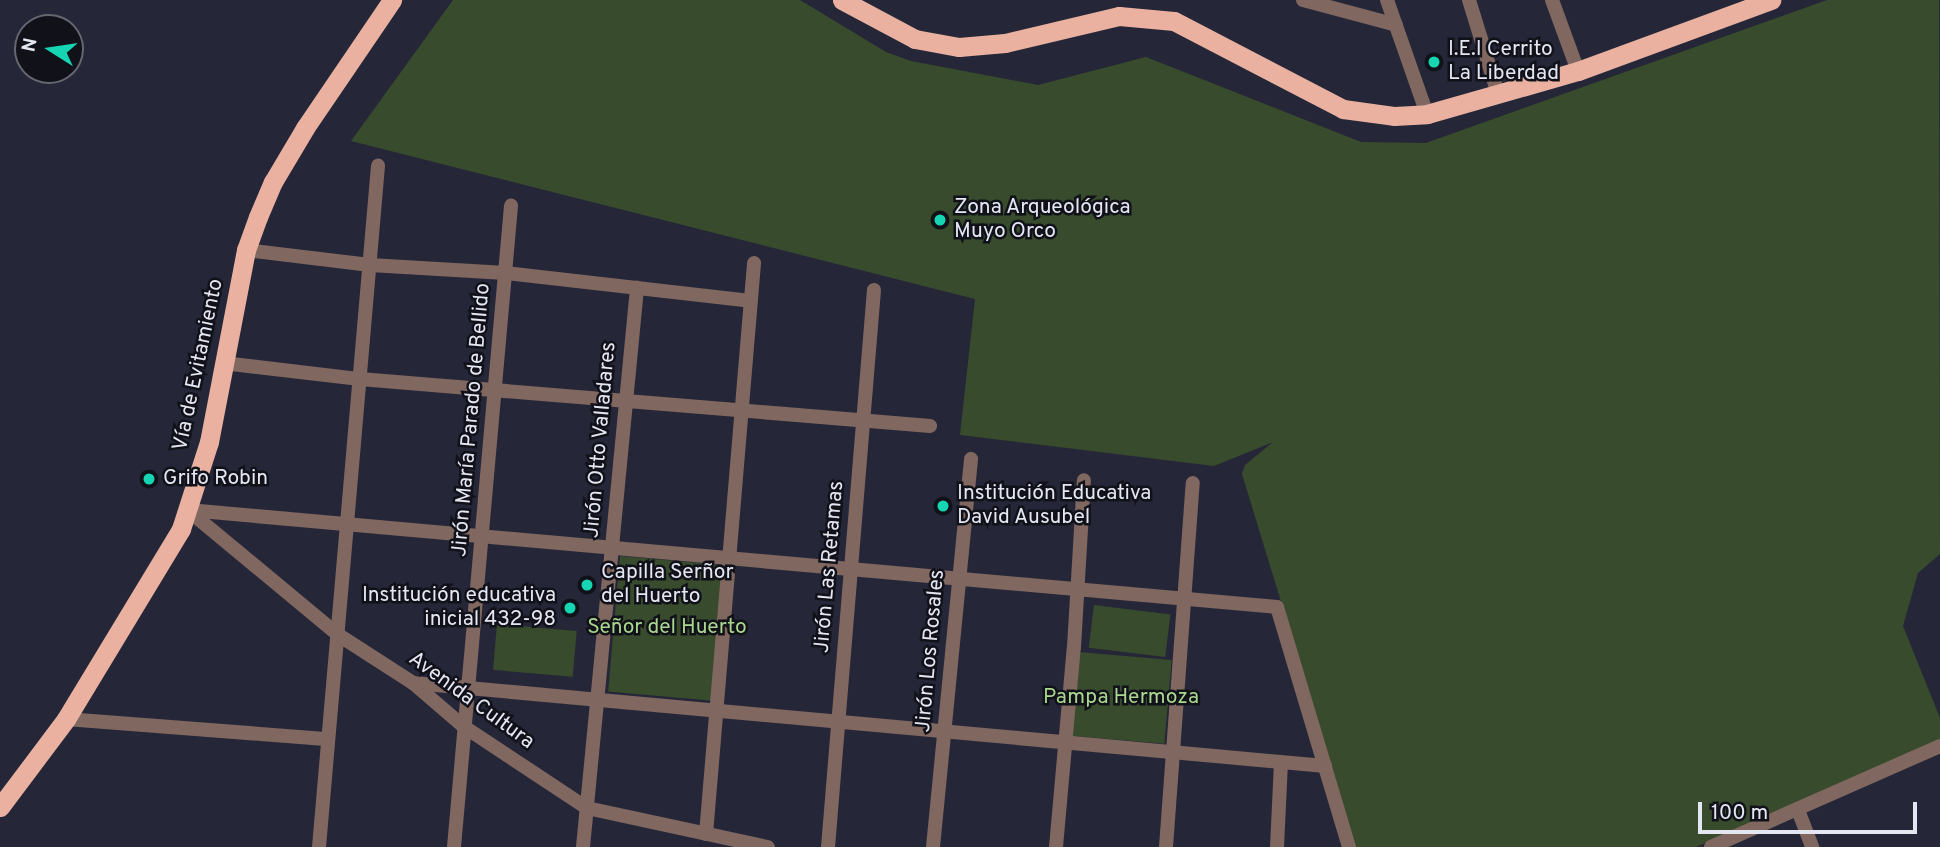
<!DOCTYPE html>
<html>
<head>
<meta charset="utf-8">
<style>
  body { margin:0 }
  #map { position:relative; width:1940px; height:847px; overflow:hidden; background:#252738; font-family:Overpass,sans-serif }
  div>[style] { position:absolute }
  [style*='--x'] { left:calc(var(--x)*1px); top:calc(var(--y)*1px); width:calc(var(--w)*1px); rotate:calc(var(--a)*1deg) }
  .green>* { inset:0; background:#384b2c; transform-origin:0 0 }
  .minor>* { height:14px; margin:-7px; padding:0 7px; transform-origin:7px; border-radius:7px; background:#806760 }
  .trunk>* { height:19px; margin:-9.5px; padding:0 9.5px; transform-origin:9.5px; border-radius:9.5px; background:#eab1a0 }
  .dots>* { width:19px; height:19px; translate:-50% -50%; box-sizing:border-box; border:4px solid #101119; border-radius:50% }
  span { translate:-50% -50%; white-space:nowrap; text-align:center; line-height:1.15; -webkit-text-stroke:5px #101119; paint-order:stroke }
  .poi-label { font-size:21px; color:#e4e6f2 }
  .left { translate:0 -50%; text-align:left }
  .right { translate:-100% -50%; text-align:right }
  .street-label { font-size:21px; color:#e4e6f2 }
  .park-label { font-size:21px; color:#aad68e }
  .north { position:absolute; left:14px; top:14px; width:70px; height:70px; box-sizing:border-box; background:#101119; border:2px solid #656670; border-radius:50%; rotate:282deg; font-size:19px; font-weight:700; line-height:28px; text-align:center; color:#e4e6f2 }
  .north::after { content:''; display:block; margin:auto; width:24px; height:32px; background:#15d5b3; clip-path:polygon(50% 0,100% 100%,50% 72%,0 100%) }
  .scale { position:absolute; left:1698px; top:802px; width:219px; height:32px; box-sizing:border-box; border:4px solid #e4e6f2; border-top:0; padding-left:9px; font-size:21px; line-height:24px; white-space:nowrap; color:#e4e6f2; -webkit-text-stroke:5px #101119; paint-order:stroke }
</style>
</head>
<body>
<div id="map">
  <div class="green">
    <i style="clip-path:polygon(453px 0,800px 0,886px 52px,911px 61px,1038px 85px,1146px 57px,1361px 142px,1426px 143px,1827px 0,1939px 0,1940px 554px,1918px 573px,1903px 626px,1940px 718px,1940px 744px,1696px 847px,1356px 847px,1242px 474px,1245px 465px,1273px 442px,1214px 466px,960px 435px,975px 299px,351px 141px)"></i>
    <i style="left:620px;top:556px;width:105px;height:136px;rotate:5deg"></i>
    <i style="left:1094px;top:605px;width:77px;height:43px;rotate:7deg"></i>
    <i style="left:497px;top:624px;width:80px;height:46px;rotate:5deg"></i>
    <i style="left:1079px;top:652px;width:93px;height:84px;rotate:5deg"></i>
  </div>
  <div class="minor">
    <i style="--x:1303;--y:0;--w:96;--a:15"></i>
    <i style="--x:1387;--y:0;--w:121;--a:70.7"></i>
    <i style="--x:1469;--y:0;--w:98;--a:72.9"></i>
    <i style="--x:1552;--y:0;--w:76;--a:69.9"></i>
    <i style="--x:246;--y:250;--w:125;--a:6.9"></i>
    <i style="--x:370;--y:265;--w:136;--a:3.4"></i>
    <i style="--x:506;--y:273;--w:246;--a:6.5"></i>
    <i style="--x:223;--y:363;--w:138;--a:6.7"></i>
    <i style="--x:360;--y:379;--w:572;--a:4.71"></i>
    <i style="--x:188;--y:510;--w:1093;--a:5.09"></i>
    <i style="--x:1277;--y:607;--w:251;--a:73.3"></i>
    <i style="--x:189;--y:511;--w:192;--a:39.7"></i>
    <i style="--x:337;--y:634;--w:90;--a:32.8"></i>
    <i style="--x:413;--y:683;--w:66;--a:40.7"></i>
    <i style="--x:463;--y:726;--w:149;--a:33.5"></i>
    <i style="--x:587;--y:808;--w:185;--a:12.2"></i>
    <i style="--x:413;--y:683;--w:916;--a:5.2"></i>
    <i style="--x:66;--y:719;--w:260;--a:4.4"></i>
    <i style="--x:1798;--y:810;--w:40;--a:69"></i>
    <i style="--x:706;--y:834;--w:573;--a:-85.19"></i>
    <i style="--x:319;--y:847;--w:684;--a:-85.05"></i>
    <i style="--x:454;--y:847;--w:644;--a:-84.92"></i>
    <i style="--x:583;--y:847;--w:562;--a:-84.48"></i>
    <i style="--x:828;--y:847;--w:559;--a:-85.28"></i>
    <i style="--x:933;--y:847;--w:390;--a:-84.4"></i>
    <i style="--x:1056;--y:847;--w:201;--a:-84.9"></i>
    <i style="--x:1074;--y:647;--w:167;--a:-86.6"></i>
    <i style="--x:1166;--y:847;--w:365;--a:-85.8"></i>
    <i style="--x:1277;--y:847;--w:85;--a:-87.3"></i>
    <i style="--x:1711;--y:847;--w:250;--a:-23.8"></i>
  </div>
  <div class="trunk">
    <i style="--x:842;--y:0;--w:83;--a:28.1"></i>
    <i style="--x:915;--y:39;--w:45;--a:10.3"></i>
    <i style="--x:959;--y:47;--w:46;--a:-5"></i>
    <i style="--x:1005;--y:43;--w:117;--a:-13.3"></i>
    <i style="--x:1119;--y:16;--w:55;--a:5.2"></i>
    <i style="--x:1174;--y:21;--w:191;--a:27.5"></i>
    <i style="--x:1343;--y:109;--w:51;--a:7.8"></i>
    <i style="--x:1394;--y:116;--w:33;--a:-3"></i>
    <i style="--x:1427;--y:114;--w:157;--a:-15.9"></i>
    <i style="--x:1578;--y:71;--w:206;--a:-20.2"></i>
    <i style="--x:0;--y:807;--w:110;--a:-53.1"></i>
    <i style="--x:66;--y:719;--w:222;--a:-58.8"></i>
    <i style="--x:181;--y:529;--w:91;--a:-72.2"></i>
    <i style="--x:209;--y:442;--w:196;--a:-79.1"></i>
    <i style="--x:246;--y:250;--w:35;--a:-70"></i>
    <i style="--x:258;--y:217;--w:38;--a:-67"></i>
    <i style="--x:273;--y:182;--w:63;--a:-59.3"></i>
    <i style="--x:305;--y:128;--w:155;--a:-55.8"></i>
  </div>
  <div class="dots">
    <i style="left:1434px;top:62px;background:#15d5b3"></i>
    <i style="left:940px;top:220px;background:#15d5b3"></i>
    <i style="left:149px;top:479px;background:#15d5b3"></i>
    <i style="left:943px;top:506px;background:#15d5b3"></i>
    <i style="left:587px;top:585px;background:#15d5b3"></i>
    <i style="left:570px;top:608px;background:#15d5b3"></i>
  </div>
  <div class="poi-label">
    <span class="left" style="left:1448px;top:62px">I.E.I Cerrito<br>La Liberdad</span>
    <span class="left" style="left:954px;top:220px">Zona Arqueológica<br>Muyo Orco</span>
    <span class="left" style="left:163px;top:479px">Grifo Robin</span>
    <span class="left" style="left:957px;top:506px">Institución Educativa<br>David Ausubel</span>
    <span class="left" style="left:601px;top:585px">Capilla Serñor<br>del Huerto</span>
    <span class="right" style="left:556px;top:608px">Institución educativa<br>inicial 432-98</span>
  </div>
  <div class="street-label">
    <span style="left:199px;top:365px;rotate:-78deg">Vía de Evitamiento</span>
    <span style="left:472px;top:420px;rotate:-85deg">Jirón María Parado de Bellido</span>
    <span style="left:601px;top:440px;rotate:-85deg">Jirón Otto Valladares</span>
    <span style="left:830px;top:567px;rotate:-85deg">Jirón Las Retamas</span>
    <span style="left:931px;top:651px;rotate:-85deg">Jirón Los Rosales</span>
    <span style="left:471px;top:701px;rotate:36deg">Avenida Cultura</span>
  </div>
  <div class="park-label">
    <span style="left:667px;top:628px">Señor del Huerto</span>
    <span style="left:1121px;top:698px">Pampa Hermoza</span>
  </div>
  <div class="north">N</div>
  <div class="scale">100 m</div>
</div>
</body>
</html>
